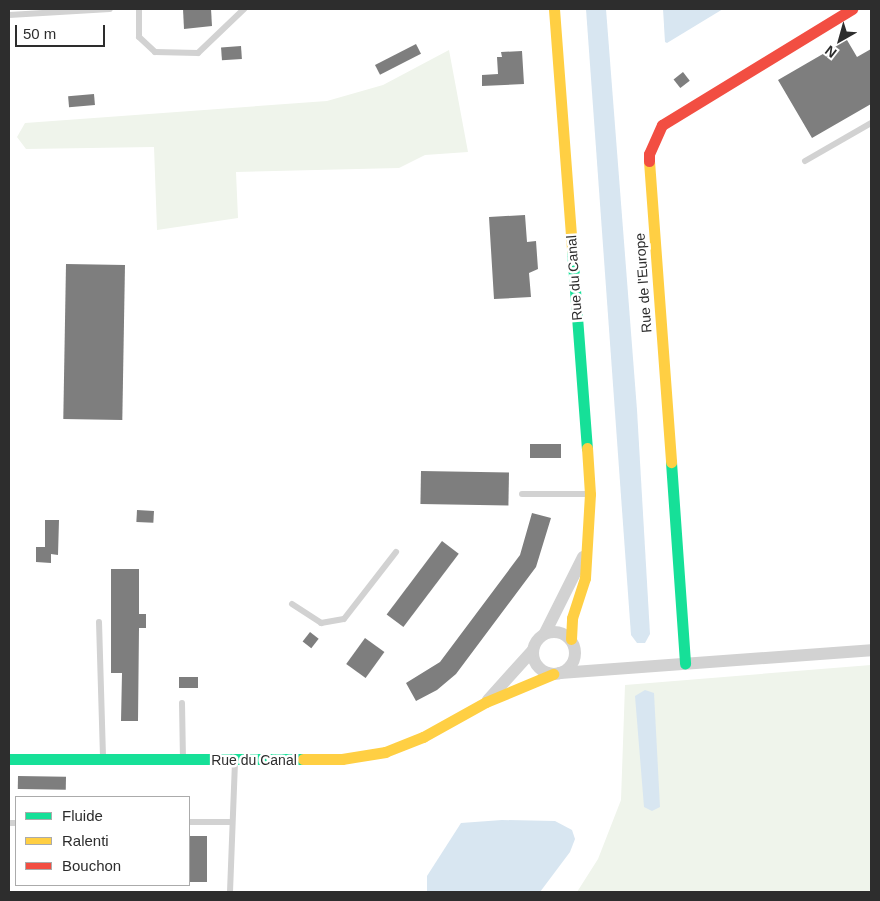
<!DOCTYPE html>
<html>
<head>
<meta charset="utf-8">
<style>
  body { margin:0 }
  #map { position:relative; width:880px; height:901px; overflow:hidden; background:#fff; font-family:Arial,sans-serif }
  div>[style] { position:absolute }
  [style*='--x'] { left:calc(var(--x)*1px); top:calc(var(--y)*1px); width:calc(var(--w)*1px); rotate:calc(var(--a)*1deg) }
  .green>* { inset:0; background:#eff4eb }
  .water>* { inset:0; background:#d8e6f1 }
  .building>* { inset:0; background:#7e7e7e; transform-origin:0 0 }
  .lane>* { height:6px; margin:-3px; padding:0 3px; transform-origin:3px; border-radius:3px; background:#d2d2d2 }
  .street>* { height:12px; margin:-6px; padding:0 6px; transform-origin:6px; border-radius:6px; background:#d2d2d2 }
  .street>.ring { margin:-6px; padding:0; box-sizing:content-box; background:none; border:12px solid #d2d2d2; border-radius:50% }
  .fast>* { height:11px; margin:-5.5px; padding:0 5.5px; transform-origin:5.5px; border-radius:5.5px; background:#16e098 }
  .slow>* { height:11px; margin:-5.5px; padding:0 5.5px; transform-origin:5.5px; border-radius:5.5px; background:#ffcf43 }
  .jam>* { height:11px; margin:-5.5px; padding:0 5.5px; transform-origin:5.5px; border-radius:5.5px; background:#f24e42 }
  span { translate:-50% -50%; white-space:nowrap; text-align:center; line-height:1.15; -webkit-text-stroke:5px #fff; paint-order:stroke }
  .street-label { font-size:14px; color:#2d2d2d }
  .frame { position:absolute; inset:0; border:10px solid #2d2d2d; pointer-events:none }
  .legend { position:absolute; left:15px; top:796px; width:175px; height:90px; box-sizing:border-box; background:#fff; border:1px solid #ababab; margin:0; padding:6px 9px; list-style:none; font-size:15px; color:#2d2d2d }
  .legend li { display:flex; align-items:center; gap:10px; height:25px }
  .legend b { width:25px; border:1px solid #ababab }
  .north { position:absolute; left:815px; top:15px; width:50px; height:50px; -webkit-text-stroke:4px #fff; paint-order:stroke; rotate:218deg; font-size:14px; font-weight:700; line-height:20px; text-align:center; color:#2d2d2d }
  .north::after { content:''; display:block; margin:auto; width:18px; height:22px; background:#2d2d2d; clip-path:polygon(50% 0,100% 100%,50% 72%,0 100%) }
  .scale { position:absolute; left:15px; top:25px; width:90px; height:22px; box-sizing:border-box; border:2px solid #2d2d2d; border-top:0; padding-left:6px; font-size:15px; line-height:18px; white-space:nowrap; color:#2d2d2d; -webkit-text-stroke:4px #fff; paint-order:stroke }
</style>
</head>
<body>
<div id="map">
  <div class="green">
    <i style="clip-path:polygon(449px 50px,468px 152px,425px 155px,399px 168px,236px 172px,238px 218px,157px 230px,154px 147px,26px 149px,17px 137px,25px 123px,327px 101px,383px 85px)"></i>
    <i style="clip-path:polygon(871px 665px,871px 892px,577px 892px,598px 859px,621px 800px,625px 685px)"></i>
  </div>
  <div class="water">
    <i style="clip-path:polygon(586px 9px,606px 9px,637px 410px,650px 634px,645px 643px,637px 643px,631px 635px)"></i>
    <i style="clip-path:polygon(663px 9px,723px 9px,667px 43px,665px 42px)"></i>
    <i style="clip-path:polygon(645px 690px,654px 693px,660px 807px,652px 811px,644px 807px,635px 696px)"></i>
    <i style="clip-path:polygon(502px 820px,555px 821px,572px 830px,575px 839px,570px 852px,540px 892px,427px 892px,427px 876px,461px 823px)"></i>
  </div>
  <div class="building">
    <i style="clip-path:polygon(183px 9px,211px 9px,212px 26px,184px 29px)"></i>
    <i style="clip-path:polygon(847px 40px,857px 57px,871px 49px,871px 104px,812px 138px,778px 80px)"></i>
    <i style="left:416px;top:44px;width:11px;height:46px;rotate:63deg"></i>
    <i style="left:241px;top:46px;width:13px;height:20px;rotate:86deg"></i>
    <i style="clip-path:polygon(522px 51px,524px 84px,482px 86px,482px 75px,498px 74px,497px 57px,502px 57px,501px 52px)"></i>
    <i style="left:683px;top:72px;width:11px;height:12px;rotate:52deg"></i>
    <i style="left:94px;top:94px;width:11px;height:26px;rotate:85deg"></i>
    <i style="clip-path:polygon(525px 215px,527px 242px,536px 241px,538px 269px,529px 273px,531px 297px,494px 299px,489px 217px)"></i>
    <i style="left:66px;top:264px;width:59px;height:155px;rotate:1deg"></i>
    <i style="left:561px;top:444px;width:14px;height:31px;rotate:90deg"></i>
    <i style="left:421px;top:471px;width:88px;height:33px;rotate:1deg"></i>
    <i style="left:137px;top:510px;width:17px;height:12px;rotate:3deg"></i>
    <i style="clip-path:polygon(532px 513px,551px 518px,536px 567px,456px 674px,437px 690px,416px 701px,406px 683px,440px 662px,520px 555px)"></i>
    <i style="clip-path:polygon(45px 520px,59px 520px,58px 555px,51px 554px,51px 563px,36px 562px,36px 547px,45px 547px)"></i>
    <i style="left:442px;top:541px;width:21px;height:92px;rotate:37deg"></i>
    <i style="clip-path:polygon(111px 569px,139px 569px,139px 614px,146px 614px,146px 628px,139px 628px,138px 721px,121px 721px,122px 673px,111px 673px)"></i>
    <i style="left:310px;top:632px;width:11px;height:12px;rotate:38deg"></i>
    <i style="left:365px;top:638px;width:24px;height:32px;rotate:36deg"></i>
    <i style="left:179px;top:677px;width:19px;height:11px"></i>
    <i style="left:18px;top:776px;width:48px;height:13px;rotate:1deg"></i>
    <i style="left:189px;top:836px;width:18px;height:46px"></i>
  </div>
  <div class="lane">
    <i style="--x:139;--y:9;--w:28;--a:90"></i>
    <i style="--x:139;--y:37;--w:22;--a:43"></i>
    <i style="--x:155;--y:52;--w:43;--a:1.3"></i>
    <i style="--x:198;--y:53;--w:64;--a:-43.7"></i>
    <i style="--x:9;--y:15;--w:101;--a:-3.4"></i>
    <i style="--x:805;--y:161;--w:76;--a:-29.9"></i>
    <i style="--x:522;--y:494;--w:67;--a:0"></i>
    <i style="--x:292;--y:604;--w:35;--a:33"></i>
    <i style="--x:321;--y:623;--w:23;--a:-10"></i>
    <i style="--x:344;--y:619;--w:85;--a:-52.2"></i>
    <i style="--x:99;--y:622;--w:136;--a:88.3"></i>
    <i style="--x:182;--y:703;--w:55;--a:89"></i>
    <i style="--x:189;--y:822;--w:43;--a:0"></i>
    <i style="--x:9;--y:823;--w:7;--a:0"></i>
    <i style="--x:230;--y:892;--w:131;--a:-87.8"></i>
  </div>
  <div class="street">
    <i class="ring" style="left:533px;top:632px;width:30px;height:30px"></i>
    <i style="--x:545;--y:633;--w:85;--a:-63.4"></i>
    <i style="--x:560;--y:673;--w:312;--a:-4.2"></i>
    <i style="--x:488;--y:700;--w:67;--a:-48"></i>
  </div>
  <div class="fast">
    <i style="--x:572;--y:250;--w:199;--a:85.7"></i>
    <i style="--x:671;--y:462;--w:202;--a:86"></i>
    <i style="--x:9;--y:759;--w:294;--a:0"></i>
  </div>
  <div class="slow">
    <i style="--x:554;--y:9;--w:242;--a:85.7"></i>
    <i style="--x:649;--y:161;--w:302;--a:85.8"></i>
    <i style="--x:571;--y:639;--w:21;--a:-87"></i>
    <i style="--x:572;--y:618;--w:42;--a:-72"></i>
    <i style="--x:585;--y:578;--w:84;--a:-86.6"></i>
    <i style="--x:590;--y:494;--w:46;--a:-93.7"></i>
    <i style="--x:303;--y:759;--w:39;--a:0"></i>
    <i style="--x:342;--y:759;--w:44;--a:-9.2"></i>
    <i style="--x:385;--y:752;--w:41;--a:-21.5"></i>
    <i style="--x:423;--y:737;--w:72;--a:-29.1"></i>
    <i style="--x:486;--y:702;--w:73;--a:-22.7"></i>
  </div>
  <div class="jam">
    <i style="--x:649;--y:161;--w:7;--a:-90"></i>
    <i style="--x:649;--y:154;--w:32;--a:-66"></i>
    <i style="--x:662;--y:125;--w:223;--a:-31.4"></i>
  </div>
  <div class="street-label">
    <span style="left:574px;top:278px;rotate:-94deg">Rue du Canal</span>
    <span style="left:643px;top:283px;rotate:-94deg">Rue de l'Europe</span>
    <span style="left:254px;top:760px">Rue du Canal</span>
  </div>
  <div class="frame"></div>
  <ul class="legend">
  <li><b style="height:6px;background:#16e098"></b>Fluide</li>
  <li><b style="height:6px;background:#ffcf43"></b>Ralenti</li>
  <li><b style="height:6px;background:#f24e42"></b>Bouchon</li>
  </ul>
  <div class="north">N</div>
  <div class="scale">50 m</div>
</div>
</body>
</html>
